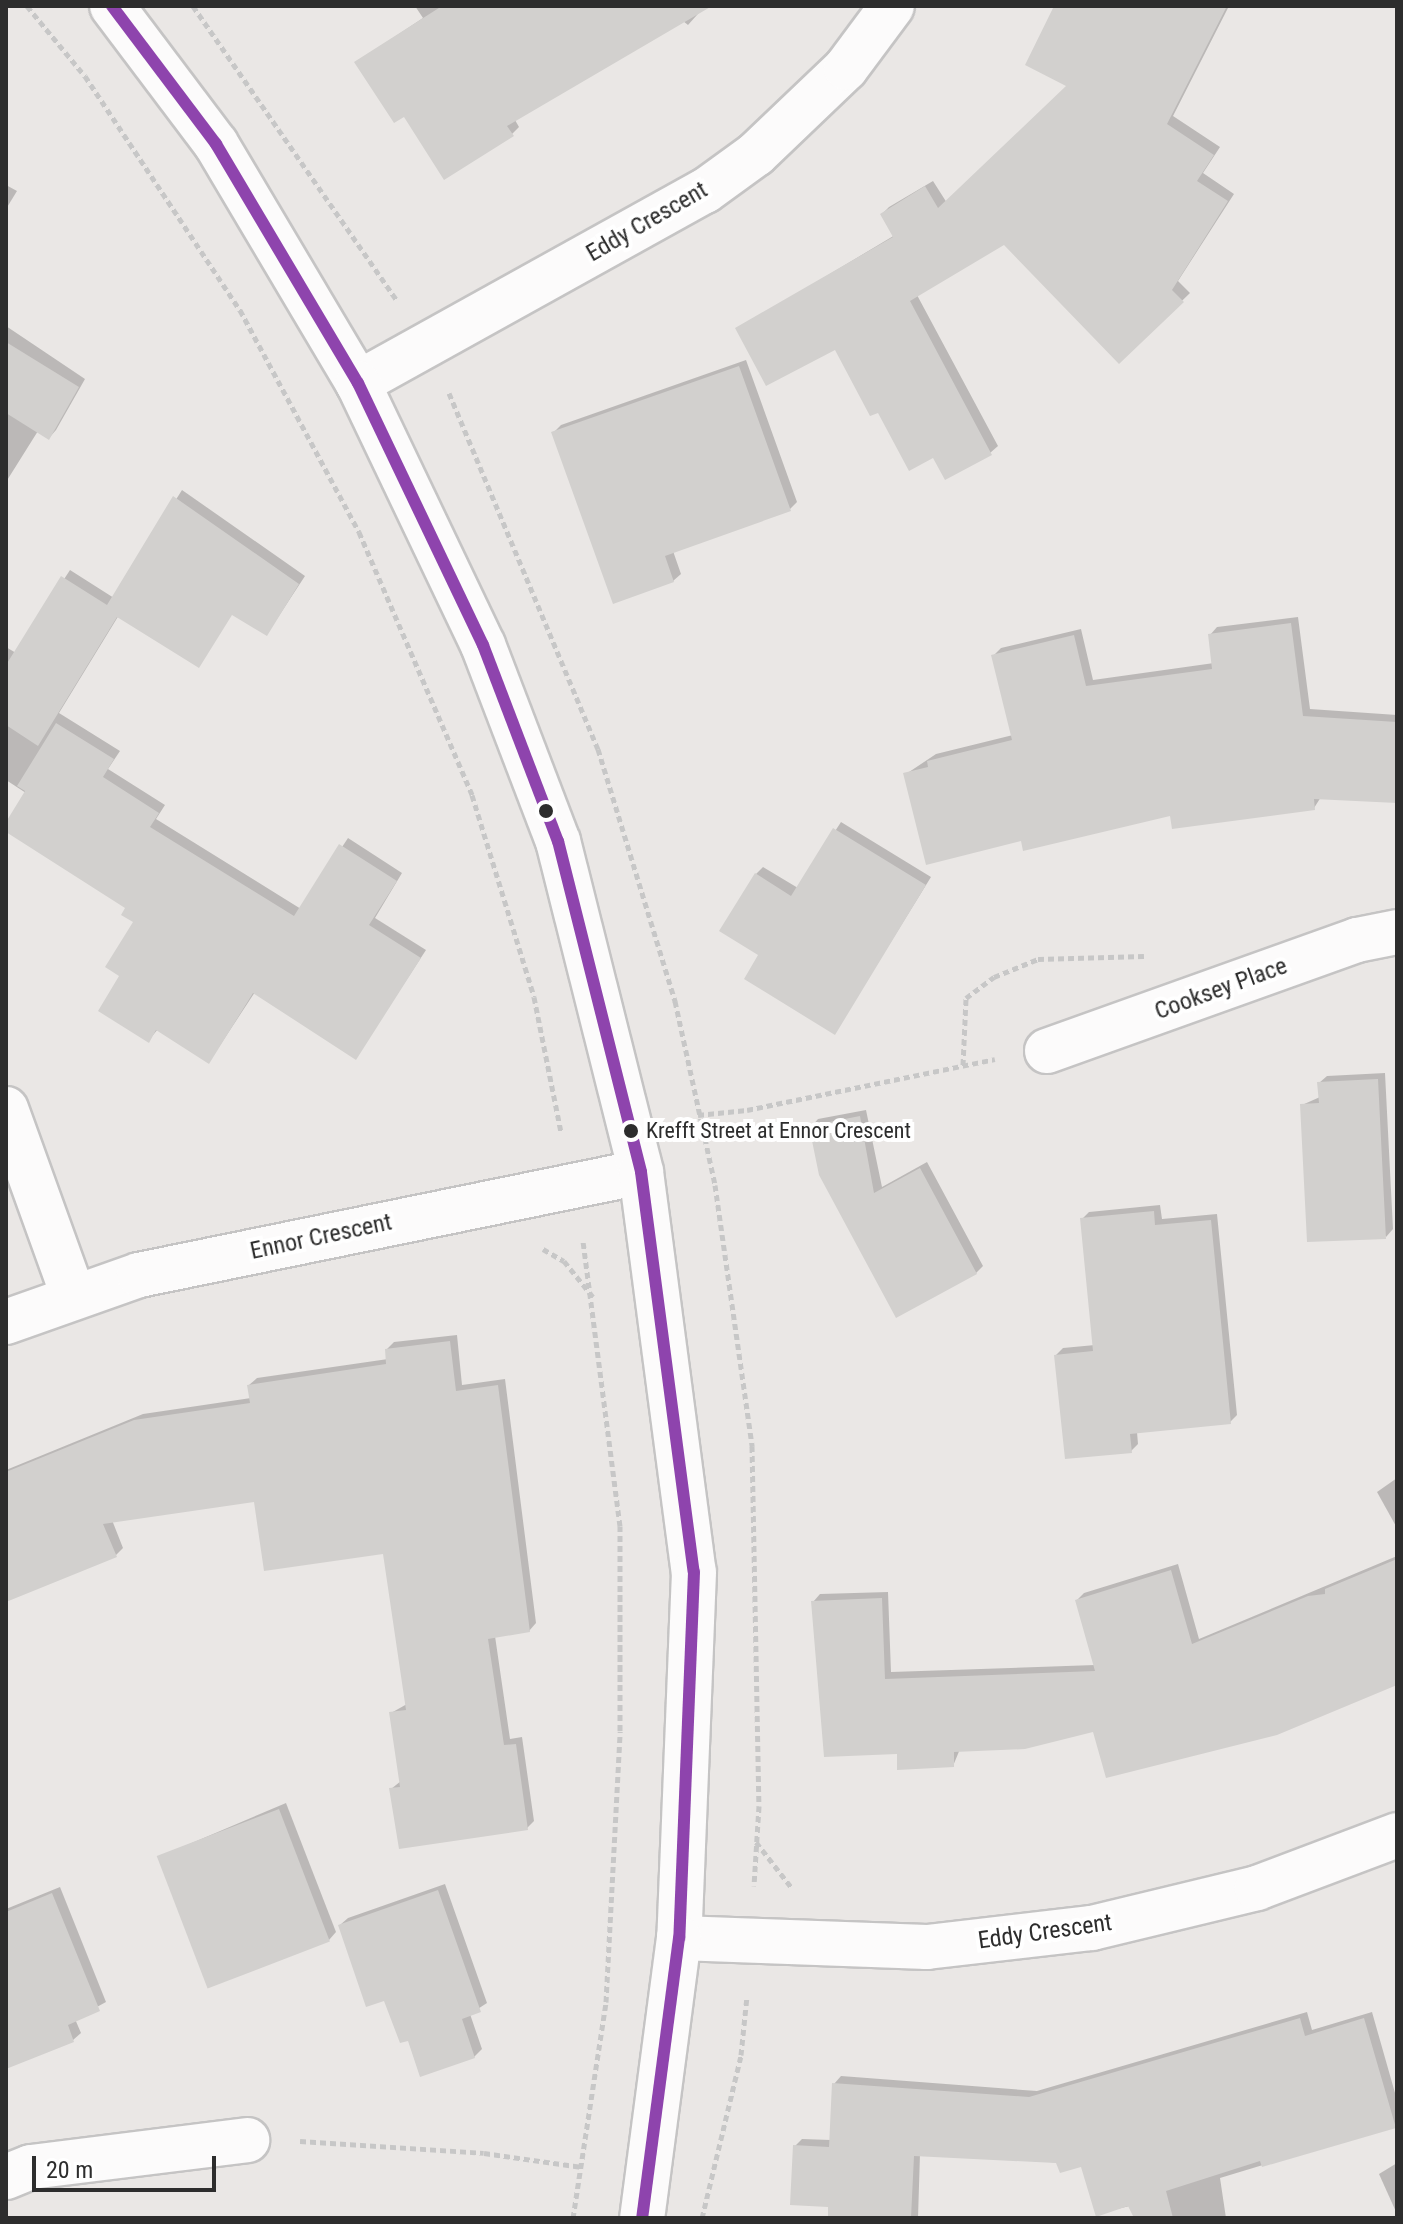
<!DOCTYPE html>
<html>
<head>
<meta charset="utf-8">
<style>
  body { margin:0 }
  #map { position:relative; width:1403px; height:2224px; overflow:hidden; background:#eae7e5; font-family:"Roboto Condensed",sans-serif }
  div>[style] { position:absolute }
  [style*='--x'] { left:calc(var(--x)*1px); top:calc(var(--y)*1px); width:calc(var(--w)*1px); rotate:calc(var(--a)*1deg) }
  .shadow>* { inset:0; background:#0003 }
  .building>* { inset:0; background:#d2d0ce; transform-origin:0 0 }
  .path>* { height:5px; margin-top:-2.5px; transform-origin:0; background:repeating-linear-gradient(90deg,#c7c7c7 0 6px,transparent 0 10px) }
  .roads { filter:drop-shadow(2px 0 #c5c4c4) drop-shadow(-2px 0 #c5c4c4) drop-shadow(0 2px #c5c4c4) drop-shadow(0 -2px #c5c4c4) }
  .street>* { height:44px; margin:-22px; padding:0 22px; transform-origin:22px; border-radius:22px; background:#fcfbfb }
  .secondary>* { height:44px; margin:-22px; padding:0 22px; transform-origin:22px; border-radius:22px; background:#fcfbfb }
  .bus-1>* { height:12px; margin:-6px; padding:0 6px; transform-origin:6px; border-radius:6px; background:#8e44ad }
  .dots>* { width:22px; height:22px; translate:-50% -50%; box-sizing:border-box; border:4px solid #fff; border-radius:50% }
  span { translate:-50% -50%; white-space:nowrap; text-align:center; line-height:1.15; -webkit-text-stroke:8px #fff; paint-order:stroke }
  .bus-label { font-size:22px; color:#2d2d2d }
  .left { translate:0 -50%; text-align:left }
  .street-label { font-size:24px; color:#2d2d2d }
  .frame { position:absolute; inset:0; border:8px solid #2d2d2d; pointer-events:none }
  .scale { position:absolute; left:32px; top:2156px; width:184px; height:36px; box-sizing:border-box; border:4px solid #2d2d2d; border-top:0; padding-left:10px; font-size:24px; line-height:28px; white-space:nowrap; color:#2d2d2d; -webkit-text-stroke:6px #fff; paint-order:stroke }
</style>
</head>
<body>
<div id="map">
  <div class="shadow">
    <i style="clip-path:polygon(415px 6px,705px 6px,688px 25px,683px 21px,515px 120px,519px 127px,512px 134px,404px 114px,357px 62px,423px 18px)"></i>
    <i style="clip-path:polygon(1056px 6px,1229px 6px,1173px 116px,1220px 147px,1203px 173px,1234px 194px,1178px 281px,1190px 293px,1119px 362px,1004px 243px,917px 295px,998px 446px,990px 453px,934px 456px,878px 410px,836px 347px,738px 329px,895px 235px,882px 214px,889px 207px,933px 181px,947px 203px,1069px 86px)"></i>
    <i style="clip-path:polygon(6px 185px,17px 191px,6px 209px)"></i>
    <i style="clip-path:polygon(6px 326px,85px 379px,56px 430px,49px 438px,38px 431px,6px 482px)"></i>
    <i style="clip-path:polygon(746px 360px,797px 502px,790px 509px,673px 551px,681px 574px,673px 581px,554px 432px,561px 425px)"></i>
    <i style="clip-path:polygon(182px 490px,305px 576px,267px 634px,235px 614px,119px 615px,59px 713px,120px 751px,108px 769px,165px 805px,156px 819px,301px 909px,348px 838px,402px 873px,375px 918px,426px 950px,356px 1057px,255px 992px,209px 1062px,158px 1029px,149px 1040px,122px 975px,136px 921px,128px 908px,6px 829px,26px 793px,6px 780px,6px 647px,16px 653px,70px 570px,114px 598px)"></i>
    <i style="clip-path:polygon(1298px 617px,1310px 709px,1397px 715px,1397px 801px,1321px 797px,1314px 808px,1172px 814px,1022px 839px,906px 774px,936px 754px,1013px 735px,994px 655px,1001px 648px,1081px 629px,1093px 680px,1214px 663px,1210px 635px,1217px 627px)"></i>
    <i style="clip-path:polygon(841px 822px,931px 877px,835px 1032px,756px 874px,763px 867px,798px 888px)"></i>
    <i style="clip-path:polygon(1385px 1073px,1393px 1229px,1386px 1237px,1302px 1105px,1320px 1097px,1319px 1083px,1327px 1076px)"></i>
    <i style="clip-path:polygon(866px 1110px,882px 1187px,927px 1162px,983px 1266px,976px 1273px,821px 1175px,811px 1127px,818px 1119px)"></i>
    <i style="clip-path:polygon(1160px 1205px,1162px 1219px,1217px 1214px,1237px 1415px,1230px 1422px,1137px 1432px,1138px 1444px,1131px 1451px,1056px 1355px,1063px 1348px,1095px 1345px,1082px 1219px,1089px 1212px)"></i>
    <i style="clip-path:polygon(457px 1335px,462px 1385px,505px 1379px,536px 1623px,529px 1631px,495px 1636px,510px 1739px,522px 1737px,534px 1821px,527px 1828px,391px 1789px,401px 1781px,391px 1713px,407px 1704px,385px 1551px,256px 1500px,112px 1520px,123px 1548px,116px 1555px,6px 1568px,6px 1470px,143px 1414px,251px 1398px,249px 1385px,257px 1378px,388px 1359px,387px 1349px,394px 1342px)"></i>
    <i style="clip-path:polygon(1397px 1478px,1397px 1528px,1377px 1492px)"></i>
    <i style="clip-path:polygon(1397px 1556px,1397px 1683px,960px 1749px,953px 1766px,899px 1752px,813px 1602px,820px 1594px,888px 1592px,891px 1672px,1095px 1665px,1077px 1600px,1084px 1593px,1178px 1564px,1199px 1639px)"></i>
    <i style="clip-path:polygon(286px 1803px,336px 1932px,329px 1940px,159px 1857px)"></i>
    <i style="clip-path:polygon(445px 1884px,487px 2003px,470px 2014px,482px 2049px,474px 2057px,409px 2038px,340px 1925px,348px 1918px)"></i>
    <i style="clip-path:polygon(60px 1887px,106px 2002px,75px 2019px,81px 2033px,73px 2040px,6px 2066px,6px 1909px)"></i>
    <i style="clip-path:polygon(1307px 2012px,1312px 2030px,1372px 2012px,1397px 2100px,1397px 2124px,1220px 2178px,1226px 2218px,1161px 2218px,1158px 2199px,1097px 2214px,1082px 2164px,920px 2154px,918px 2218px,830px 2218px,830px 2205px,795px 2146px,802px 2139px,831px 2140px,834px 2084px,841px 2076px,1037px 2091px)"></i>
    <i style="clip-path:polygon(1397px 2163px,1397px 2214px,1379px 2174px)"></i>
  </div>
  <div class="building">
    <i style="clip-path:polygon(442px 6px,712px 6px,507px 126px,514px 136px,444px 180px,404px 117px,394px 123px,354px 62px)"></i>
    <i style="clip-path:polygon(1054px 6px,1227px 6px,1167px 124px,1214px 155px,1197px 181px,1228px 201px,1172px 290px,1184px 302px,1119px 364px,1004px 245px,910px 301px,992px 455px,945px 480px,933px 458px,909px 471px,878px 413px,870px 416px,835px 350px,766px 386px,735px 328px,893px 237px,880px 214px,925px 186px,938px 208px,1066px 86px,1025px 65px)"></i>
    <i style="clip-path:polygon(6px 342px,79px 387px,49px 440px,6px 413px)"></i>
    <i style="clip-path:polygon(739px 366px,791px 511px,665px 556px,674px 582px,613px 604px,551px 432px)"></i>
    <i style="clip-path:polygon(173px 496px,299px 584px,267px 636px,232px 615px,199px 668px,117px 617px,38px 746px,6px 725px,6px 665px,61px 576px,107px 605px)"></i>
    <i style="clip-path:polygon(1291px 623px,1303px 716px,1397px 722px,1397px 803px,1314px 799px,1315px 810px,1172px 829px,1170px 816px,1023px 851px,1021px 841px,926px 865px,903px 773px,928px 767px,927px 761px,1012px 740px,991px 655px,1074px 635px,1086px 686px,1212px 669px,1208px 634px)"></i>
    <i style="clip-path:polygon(56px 723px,114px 759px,103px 777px,159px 813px,150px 827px,294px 916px,339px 844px,397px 881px,369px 925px,421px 958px,356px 1060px,253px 993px,209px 1064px,156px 1030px,149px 1043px,98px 1011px,119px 976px,105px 967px,133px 922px,121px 915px,125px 908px,6px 832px,6px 822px,25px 791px,17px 786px)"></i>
    <i style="clip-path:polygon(833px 828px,926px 885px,835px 1035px,744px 979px,758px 955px,719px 931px,755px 873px,791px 896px)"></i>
    <i style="clip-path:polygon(1378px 1079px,1386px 1239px,1307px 1242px,1300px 1104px,1319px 1103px,1317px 1082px)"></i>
    <i style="clip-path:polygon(860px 1116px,874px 1193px,920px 1168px,977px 1274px,896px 1318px,819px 1175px,809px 1126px)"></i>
    <i style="clip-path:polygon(1154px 1211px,1155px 1225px,1211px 1220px,1231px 1424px,1130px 1434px,1132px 1453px,1065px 1459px,1054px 1355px,1093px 1351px,1080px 1218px)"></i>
    <i style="clip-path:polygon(450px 1341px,456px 1391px,498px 1385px,530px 1632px,488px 1639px,504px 1745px,516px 1744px,528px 1830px,399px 1849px,389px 1788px,400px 1787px,389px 1712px,406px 1710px,383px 1554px,264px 1571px,254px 1502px,103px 1524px,117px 1557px,6px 1602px,6px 1472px,134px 1420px,250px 1403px,247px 1385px,386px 1364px,385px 1349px)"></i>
    <i style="clip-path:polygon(1397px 1559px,1397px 1685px,1277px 1735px,1106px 1778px,1093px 1732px,1025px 1749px,954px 1752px,954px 1767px,897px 1770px,897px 1754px,824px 1757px,811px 1601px,882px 1598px,885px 1679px,1095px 1671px,1075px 1600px,1171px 1570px,1192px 1644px,1308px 1596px,1325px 1594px,1325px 1589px)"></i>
    <i style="left:279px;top:1809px;width:142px;height:131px;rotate:69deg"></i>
    <i style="clip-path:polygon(438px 1890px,481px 2012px,462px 2019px,475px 2058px,420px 2077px,408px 2041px,400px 2043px,384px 2001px,366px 2007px,338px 1925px)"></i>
    <i style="clip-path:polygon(52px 1893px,100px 2011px,68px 2025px,74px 2042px,6px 2069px,6px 1912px)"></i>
    <i style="clip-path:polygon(1300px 2018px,1305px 2036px,1364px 2018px,1396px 2128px,1262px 2167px,1260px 2161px,1166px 2191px,1173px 2218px,1134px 2218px,1128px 2206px,1096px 2217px,1081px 2167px,1060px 2173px,1056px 2163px,914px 2156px,911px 2218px,828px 2218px,828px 2207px,790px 2205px,793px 2145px,829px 2147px,832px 2083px,1029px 2097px)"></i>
  </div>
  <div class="path">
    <i style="--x:27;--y:6;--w:91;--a:50.4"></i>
    <i style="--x:85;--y:76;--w:281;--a:56.5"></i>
    <i style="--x:240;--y:310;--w:252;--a:61.8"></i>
    <i style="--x:359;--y:532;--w:286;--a:66.7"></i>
    <i style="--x:472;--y:795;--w:211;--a:72.9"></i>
    <i style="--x:534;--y:997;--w:138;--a:78.7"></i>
    <i style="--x:193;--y:6;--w:359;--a:55.3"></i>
    <i style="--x:449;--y:393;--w:386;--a:67.3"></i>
    <i style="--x:598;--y:749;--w:264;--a:73"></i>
    <i style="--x:675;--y:1001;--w:188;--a:77.7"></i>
    <i style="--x:715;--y:1185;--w:264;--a:81.9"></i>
    <i style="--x:752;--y:1446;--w:360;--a:88.9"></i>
    <i style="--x:759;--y:1806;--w:80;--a:93.6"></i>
    <i style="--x:963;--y:1065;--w:67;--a:-87.4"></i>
    <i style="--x:966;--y:998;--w:35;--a:-37"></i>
    <i style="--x:994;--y:977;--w:48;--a:-22.2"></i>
    <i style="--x:1038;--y:959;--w:106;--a:-1.6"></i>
    <i style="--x:698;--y:1115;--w:49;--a:-5.8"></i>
    <i style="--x:747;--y:1110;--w:253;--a:-11.6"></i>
    <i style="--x:543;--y:1249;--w:24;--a:30"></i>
    <i style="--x:564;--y:1261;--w:46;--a:51.1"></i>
    <i style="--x:756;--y:1842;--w:58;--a:52"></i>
    <i style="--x:300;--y:2141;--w:184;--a:3.7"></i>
    <i style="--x:484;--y:2153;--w:99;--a:8.1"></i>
    <i style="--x:573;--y:2218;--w:219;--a:-81.3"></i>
    <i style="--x:606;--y:2002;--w:271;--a:-87"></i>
    <i style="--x:620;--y:1731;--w:205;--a:-90"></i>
    <i style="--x:620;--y:1526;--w:288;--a:-97.4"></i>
    <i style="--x:702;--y:2218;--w:168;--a:-76.5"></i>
    <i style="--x:741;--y:2055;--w:59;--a:-84.2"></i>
  </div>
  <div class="roads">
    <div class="street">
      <i style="--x:358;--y:383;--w:397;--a:-29"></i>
      <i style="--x:705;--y:191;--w:63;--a:-36"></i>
      <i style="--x:756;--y:154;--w:124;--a:-43.7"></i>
      <i style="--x:846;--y:68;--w:77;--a:-53.4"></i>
      <i style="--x:1047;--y:1051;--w:329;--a:-19.7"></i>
      <i style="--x:1357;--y:940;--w:41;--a:-11.3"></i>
      <i style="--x:6;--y:1109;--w:198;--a:70.2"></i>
      <i style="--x:6;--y:1322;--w:141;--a:-19.5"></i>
      <i style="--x:139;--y:1275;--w:512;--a:-11.59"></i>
      <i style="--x:679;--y:1938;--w:248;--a:2.1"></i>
      <i style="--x:927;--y:1947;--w:166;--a:-6.6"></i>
      <i style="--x:1092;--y:1928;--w:170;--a:-13.6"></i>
      <i style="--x:1257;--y:1888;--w:150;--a:-20.7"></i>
      <i style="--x:6;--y:2177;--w:27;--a:-22"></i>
      <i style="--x:31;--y:2167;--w:218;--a:-7.1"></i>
    </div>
    <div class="secondary">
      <i style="--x:112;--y:6;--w:173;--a:53"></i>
      <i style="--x:216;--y:144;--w:278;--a:59.3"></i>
      <i style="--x:358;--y:383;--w:290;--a:64.5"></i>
      <i style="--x:483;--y:645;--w:210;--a:69.1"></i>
      <i style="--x:558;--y:841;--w:341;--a:75.9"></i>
      <i style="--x:641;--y:1172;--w:403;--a:82.5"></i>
      <i style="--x:694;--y:1572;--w:366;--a:92.3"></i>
      <i style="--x:679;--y:1938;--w:282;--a:97.5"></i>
    </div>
  </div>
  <div class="bus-1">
    <i style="--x:112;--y:6;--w:173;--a:53"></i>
    <i style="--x:216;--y:144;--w:278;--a:59.3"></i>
    <i style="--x:358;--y:383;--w:290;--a:64.5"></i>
    <i style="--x:483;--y:645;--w:210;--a:69.1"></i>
    <i style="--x:558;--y:841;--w:341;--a:75.9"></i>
    <i style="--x:641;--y:1172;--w:403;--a:82.5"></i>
    <i style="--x:694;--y:1572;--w:366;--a:92.3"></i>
    <i style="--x:679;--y:1938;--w:282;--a:97.5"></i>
  </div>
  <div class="dots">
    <i style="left:546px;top:811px;background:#2d2d2d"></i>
    <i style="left:631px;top:1131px;background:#2d2d2d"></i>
  </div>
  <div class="bus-label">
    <span class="left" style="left:646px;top:1131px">Krefft Street at Ennor Crescent</span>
  </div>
  <div class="street-label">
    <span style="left:647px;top:222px;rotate:-30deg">Eddy Crescent</span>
    <span style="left:1221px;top:989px;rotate:-20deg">Cooksey Place</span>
    <span style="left:321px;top:1237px;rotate:-12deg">Ennor Crescent</span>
    <span style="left:1045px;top:1932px;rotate:-8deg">Eddy Crescent</span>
  </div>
  <div class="frame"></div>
  <div class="scale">20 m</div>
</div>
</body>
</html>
